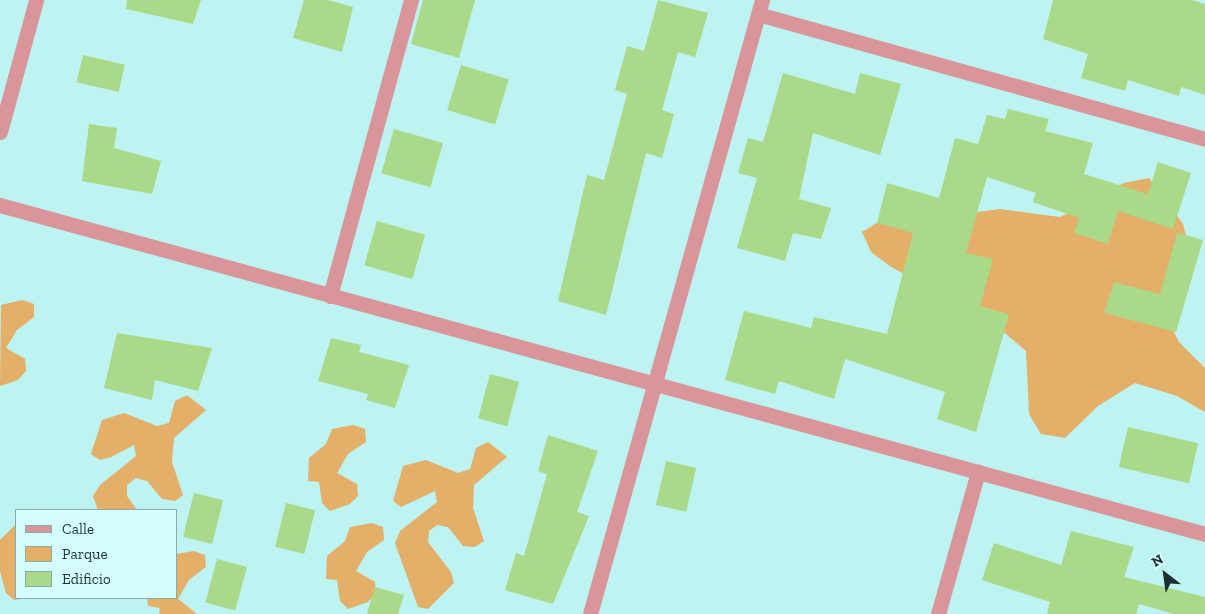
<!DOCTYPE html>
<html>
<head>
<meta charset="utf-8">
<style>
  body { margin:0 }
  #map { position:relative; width:1205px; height:614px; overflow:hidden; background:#bdf3f1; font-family:"Zilla Slab",serif }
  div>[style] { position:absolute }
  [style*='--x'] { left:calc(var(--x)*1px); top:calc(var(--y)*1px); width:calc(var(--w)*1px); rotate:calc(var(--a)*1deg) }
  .green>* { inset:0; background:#e3af69 }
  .building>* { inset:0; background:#a9d989; transform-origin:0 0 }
  .street>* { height:15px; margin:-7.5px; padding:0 7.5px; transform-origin:7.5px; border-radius:7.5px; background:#d8969b }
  span { translate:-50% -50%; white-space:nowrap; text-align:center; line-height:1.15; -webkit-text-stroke:5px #d3fefd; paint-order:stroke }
  .legend { position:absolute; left:15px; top:509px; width:162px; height:90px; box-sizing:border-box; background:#d3fefd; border:1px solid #89acab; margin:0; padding:6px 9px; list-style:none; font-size:15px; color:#1b3130 }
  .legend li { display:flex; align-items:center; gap:10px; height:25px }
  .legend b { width:25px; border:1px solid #89acab }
  .north { position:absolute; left:1140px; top:549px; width:50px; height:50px; -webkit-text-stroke:4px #d3fefd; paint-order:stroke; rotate:330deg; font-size:14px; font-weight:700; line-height:20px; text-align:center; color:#1b3130 }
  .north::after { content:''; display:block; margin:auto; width:18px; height:22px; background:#1b3130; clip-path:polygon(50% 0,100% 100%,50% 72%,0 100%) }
</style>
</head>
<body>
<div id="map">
  <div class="green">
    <i style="clip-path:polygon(1149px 178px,1183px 224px,1191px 256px,1168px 321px,1179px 342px,1205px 368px,1205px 412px,1177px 396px,1135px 383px,1098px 406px,1065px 438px,1041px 434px,1029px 414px,1026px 351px,987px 318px,891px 267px,871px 252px,862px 232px,883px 219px,906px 217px,934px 251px,978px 212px,1000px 209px,1060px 217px,1124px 183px)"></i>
    <i style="clip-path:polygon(22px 300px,34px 304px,34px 317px,17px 330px,6px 348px,25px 359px,26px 371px,18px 380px,0 386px,1px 305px)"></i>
    <i style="clip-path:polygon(187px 395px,206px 410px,174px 438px,172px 462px,183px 495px,175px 501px,162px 499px,147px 481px,136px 478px,127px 485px,127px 496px,137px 510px,98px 510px,93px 496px,100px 485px,136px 456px,134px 445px,111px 457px,100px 460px,91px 454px,102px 420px,124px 413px,157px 426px,169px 423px,175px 401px)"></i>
    <i style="clip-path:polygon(353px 425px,365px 429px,366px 442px,348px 454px,337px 473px,357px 484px,358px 496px,350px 504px,330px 511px,322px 503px,319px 482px,308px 481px,309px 458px,326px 444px,332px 429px)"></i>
    <i style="clip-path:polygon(488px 442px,507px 457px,474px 485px,473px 508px,484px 541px,475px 547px,463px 546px,448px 527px,437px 525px,429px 531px,428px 542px,451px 572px,454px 583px,428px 609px,418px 607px,395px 543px,400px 531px,437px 502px,435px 491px,401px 507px,393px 501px,403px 466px,426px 460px,458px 473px,470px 469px,476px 448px)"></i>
    <i style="clip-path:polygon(372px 523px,383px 527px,384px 540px,367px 552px,356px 571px,375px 582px,376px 593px,368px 602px,348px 609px,340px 601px,337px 580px,326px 579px,327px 556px,345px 541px,350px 527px)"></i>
    <i style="clip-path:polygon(16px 524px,16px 598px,26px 598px,14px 600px,6px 593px,0 571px,0 540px)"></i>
    <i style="clip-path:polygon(194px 551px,205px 555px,206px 567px,189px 580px,178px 599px,197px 614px,159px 614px,160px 608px,148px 606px,147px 598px,176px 598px,176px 554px)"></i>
  </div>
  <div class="building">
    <i style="clip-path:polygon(127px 0,201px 0,193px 24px,126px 9px)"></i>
    <i style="clip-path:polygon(304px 0,328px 0,353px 7px,342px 52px,293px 38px)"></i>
    <i style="clip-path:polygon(423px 0,475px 0,459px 58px,411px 44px)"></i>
    <i style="clip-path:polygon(658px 0,708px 13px,695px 57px,678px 52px,662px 110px,674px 114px,662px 158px,646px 153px,606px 315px,558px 301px,587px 175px,604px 180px,627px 94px,615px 90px,627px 46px,644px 51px)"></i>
    <i style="clip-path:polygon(1053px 0,1192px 0,1205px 4px,1205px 95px,1181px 87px,1179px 96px,1128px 80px,1125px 91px,1081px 78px,1088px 54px,1043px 39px)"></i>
    <i style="left:83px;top:55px;width:43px;height:28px;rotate:13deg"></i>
    <i style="left:461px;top:65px;width:50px;height:47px;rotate:17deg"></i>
    <i style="clip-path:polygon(783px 73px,855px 94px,860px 73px,901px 84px,880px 155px,813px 133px,799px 199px,831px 208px,821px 239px,793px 233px,785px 261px,737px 248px,757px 178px,738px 173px,748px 138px,763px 142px)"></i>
    <i style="clip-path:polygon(1008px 109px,1049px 119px,1045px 131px,1093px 143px,1084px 174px,1148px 194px,1158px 162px,1191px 173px,1173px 229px,1118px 211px,1108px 244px,1074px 233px,1079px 218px,1033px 202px,1036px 193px,987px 177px,966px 253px,993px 259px,980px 306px,1009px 314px,976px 432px,937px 419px,945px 392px,845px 359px,834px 399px,779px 381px,775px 394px,725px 380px,744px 311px,811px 328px,814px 317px,887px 334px,913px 233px,877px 223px,887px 183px,939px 198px,955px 138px,978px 144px,987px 115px,1005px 119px)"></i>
    <i style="clip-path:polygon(89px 124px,117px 128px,114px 148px,161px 161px,152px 194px,82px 181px)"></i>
    <i style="left:394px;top:129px;width:51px;height:46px;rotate:16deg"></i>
    <i style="left:377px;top:221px;width:50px;height:46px;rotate:16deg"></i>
    <i style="clip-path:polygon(1177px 233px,1203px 240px,1176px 332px,1104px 313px,1114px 282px,1160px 294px)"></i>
    <i style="clip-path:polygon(117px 333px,212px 348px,198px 391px,155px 380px,152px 400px,104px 388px)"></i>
    <i style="clip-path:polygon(331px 338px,361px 345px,359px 352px,409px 365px,395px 408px,366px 400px,368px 394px,318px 381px)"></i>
    <i style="left:490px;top:374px;width:30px;height:46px;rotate:15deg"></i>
    <i style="left:1128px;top:427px;width:72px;height:41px;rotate:13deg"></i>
    <i style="clip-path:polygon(548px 435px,598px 451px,577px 512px,589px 516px,553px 604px,505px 590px,516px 553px,524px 556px,547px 474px,538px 471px)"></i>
    <i style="left:666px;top:461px;width:31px;height:45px;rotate:13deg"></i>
    <i style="left:194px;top:493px;width:30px;height:45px;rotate:14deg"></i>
    <i style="left:286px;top:503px;width:30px;height:45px;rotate:14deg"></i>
    <i style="clip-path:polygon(1071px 531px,1134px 547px,1124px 577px,1205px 597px,1205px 614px,1174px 614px,1139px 604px,1136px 614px,1047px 614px,1050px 602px,982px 580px,994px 543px,1061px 565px)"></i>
    <i style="left:217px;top:559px;width:31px;height:45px;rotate:15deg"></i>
    <i style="clip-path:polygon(375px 587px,404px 595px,398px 614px,367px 614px)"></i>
  </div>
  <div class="street">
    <i style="--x:758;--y:14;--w:464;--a:15.6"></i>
    <i style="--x:0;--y:132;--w:137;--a:-74.7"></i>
    <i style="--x:0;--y:205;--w:1249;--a:15.27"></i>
    <i style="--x:330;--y:296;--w:307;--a:-74.7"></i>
    <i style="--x:590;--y:614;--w:638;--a:-74.35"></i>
    <i style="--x:938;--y:614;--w:148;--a:-74.3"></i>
  </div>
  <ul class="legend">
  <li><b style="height:6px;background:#d8969b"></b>Calle</li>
  <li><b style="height:14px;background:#e3af69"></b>Parque</li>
  <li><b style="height:14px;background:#a9d989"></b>Edificio</li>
  </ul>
  <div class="north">N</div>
</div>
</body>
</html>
